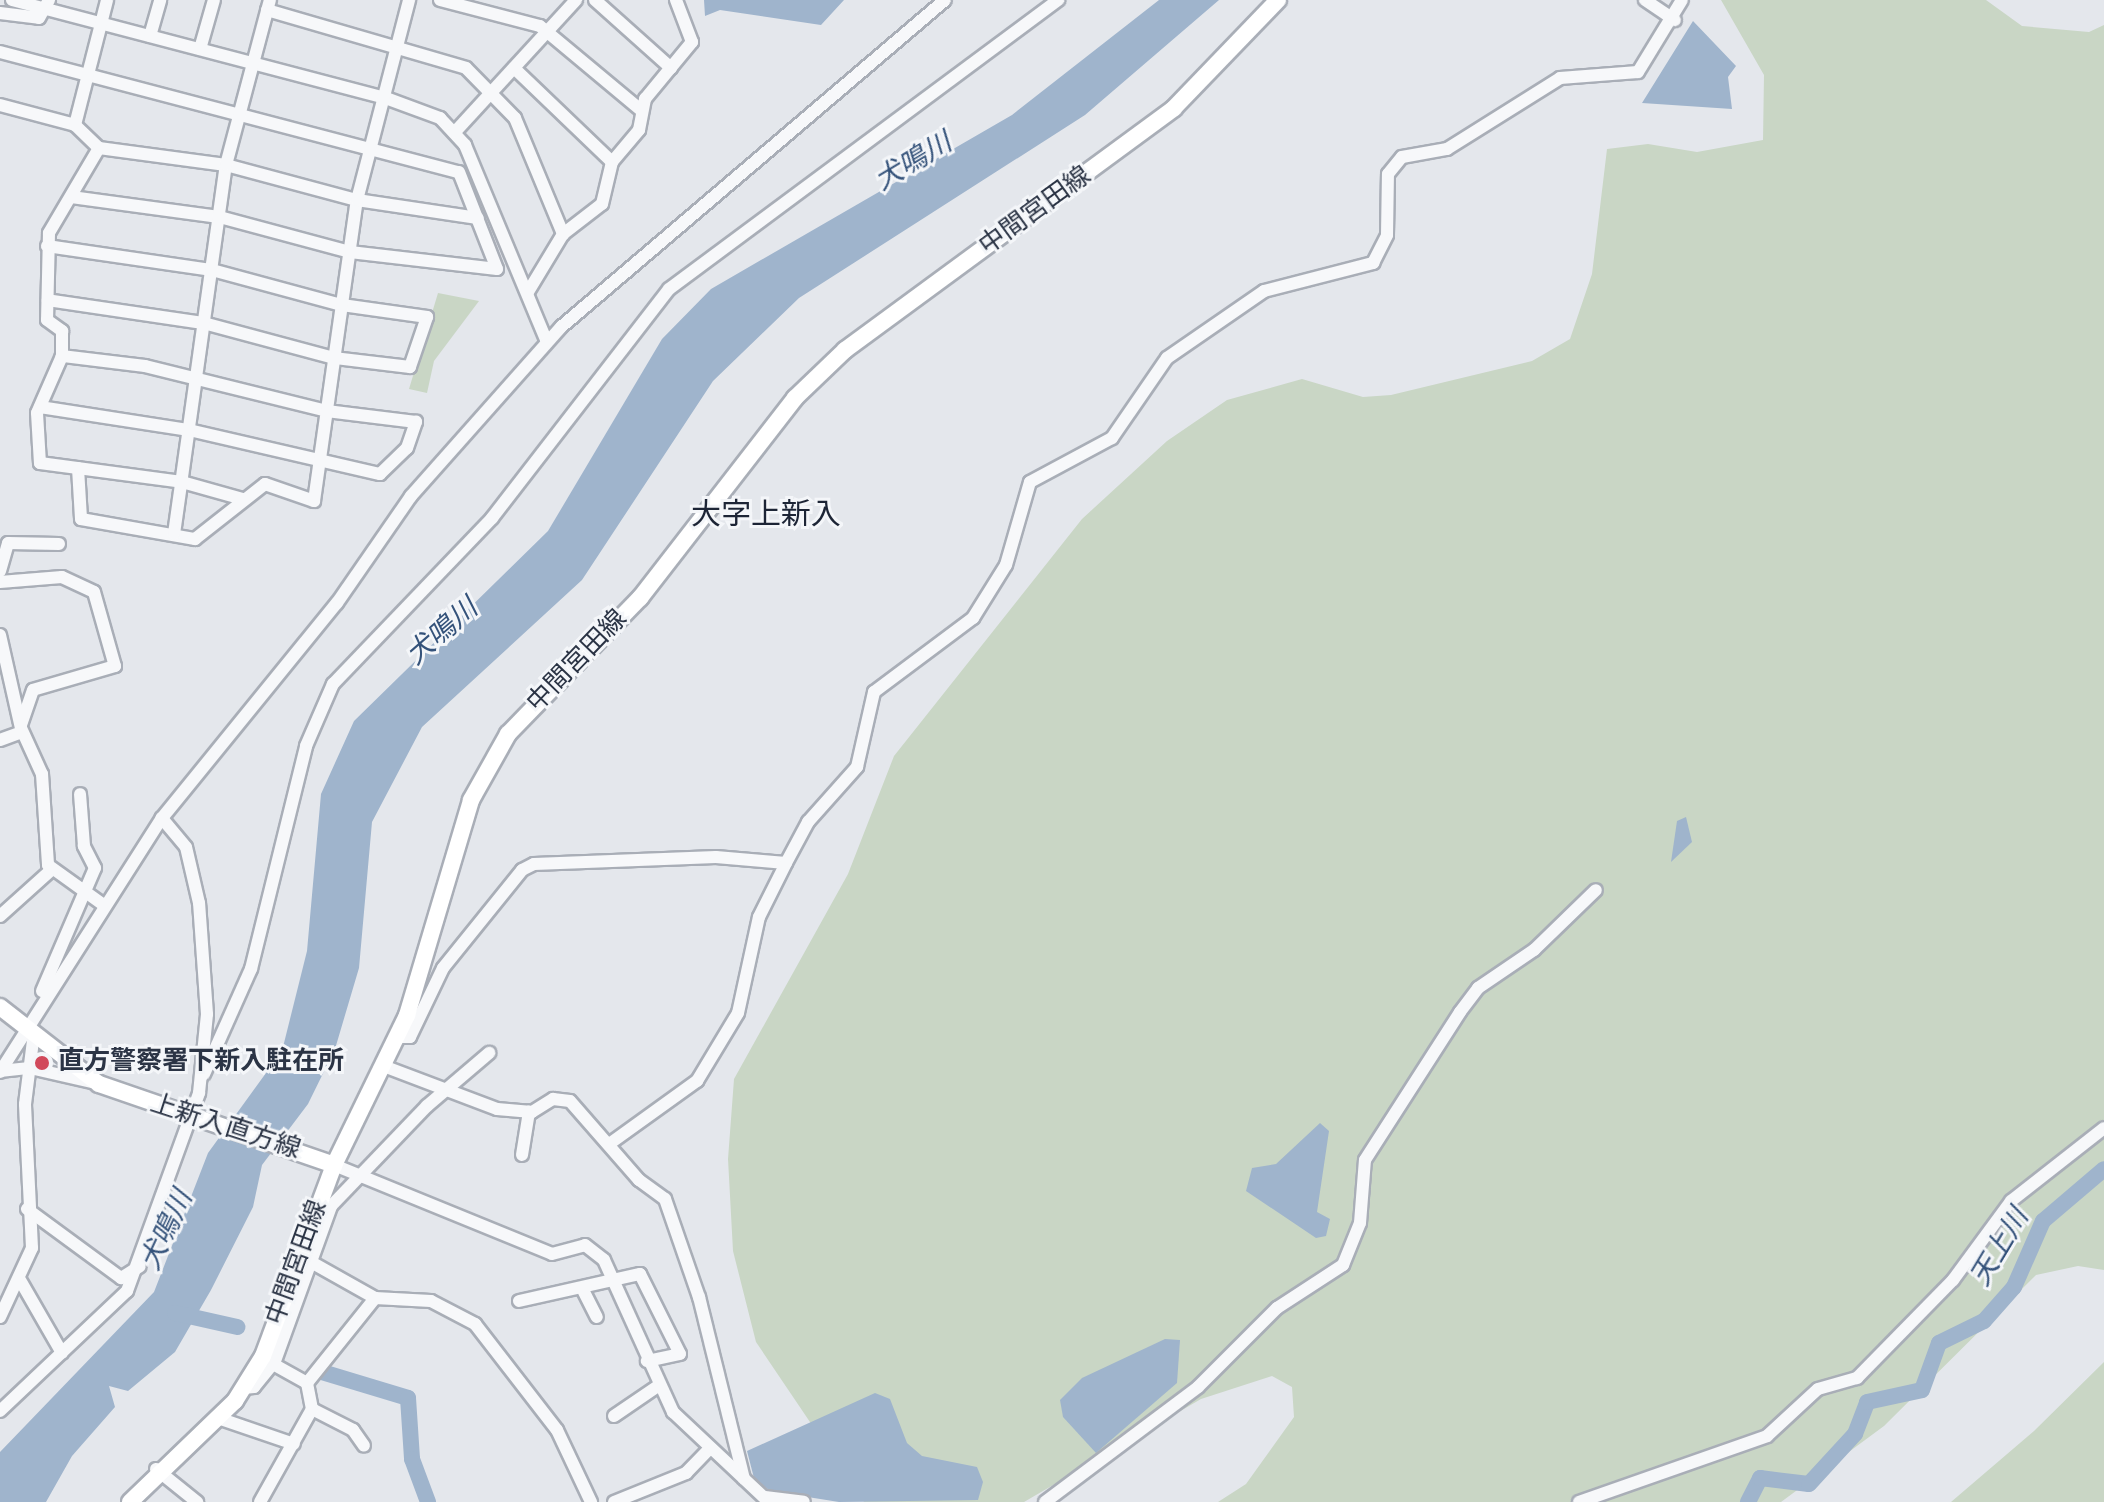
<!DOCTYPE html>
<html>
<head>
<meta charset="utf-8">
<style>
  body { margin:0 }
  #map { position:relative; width:2104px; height:1502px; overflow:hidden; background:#e4e7ec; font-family:Overpass,"Noto Sans JP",sans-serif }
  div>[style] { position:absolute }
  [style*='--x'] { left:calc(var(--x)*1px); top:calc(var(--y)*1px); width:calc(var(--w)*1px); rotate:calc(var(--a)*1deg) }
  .green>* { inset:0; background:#c9d6c5 }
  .water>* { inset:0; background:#9fb4cc }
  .river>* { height:16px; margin:-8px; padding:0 8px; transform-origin:8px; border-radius:8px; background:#9fb4cc }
  .roads { filter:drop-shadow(2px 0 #a9aeb7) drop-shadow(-2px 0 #a9aeb7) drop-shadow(0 2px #a9aeb7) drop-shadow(0 -2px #a9aeb7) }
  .minor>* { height:12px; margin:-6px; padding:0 6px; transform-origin:6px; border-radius:6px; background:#f7f8fa }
  .major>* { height:16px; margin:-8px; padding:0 8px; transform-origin:8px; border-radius:8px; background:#fff }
  .dots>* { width:22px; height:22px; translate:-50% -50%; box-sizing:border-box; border:4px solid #f4f6f9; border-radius:50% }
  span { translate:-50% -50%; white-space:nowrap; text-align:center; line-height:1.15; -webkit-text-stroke:6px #f4f6f9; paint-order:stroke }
  .street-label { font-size:26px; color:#2b3445 }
  .poi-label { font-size:26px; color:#2b3445; font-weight:700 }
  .left { translate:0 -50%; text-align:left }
  .water-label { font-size:28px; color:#34527a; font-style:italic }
  .quarter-label { font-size:30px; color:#1d2536 }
</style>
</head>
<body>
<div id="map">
  <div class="green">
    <i style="clip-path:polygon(1721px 0,1986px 0,2022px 26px,2089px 32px,2104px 25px,2104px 1270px,2078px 1266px,2036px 1275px,1884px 1426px,1781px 1502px,1218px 1502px,1246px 1484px,1294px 1417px,1292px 1387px,1272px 1376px,1201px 1399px,1024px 1502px,864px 1502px,756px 1342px,733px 1251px,728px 1159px,734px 1079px,848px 874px,894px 756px,1082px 519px,1167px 441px,1227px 400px,1302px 379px,1363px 397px,1391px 395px,1532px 361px,1570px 339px,1592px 274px,1607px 149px,1648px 144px,1697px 152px,1763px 140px,1764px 75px)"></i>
    <i style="clip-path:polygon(438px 293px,479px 301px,434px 361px,427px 393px,409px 389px)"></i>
    <i style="clip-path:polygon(2104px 1362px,2104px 1502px,1951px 1502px,2034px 1431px)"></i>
  </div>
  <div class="water">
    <i style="clip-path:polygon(704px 0,844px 0,821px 25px,720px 10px,705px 16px)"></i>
    <i style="clip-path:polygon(1159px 0,1219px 0,1085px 115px,799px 298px,713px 381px,582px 580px,422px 727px,372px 822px,359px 968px,335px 1049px,308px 1104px,262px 1165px,253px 1207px,211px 1290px,175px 1352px,128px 1391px,109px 1386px,115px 1407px,72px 1456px,46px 1502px,0 1502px,0 1452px,154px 1292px,208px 1153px,282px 1051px,307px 951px,321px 794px,354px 721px,548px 531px,662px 339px,711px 289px,1012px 115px)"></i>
    <i style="clip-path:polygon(1693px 21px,1736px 66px,1728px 77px,1732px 109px,1642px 103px)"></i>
    <i style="clip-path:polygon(1686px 817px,1692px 842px,1671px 862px,1677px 821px)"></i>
    <i style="clip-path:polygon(1320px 1123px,1329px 1131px,1317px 1212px,1330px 1219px,1326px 1236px,1316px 1238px,1246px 1191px,1252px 1168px,1276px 1164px)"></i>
    <i style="clip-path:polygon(1165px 1339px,1180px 1340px,1177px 1383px,1096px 1453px,1063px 1417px,1060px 1400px,1082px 1378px)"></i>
    <i style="clip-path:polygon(875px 1393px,890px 1399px,907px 1443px,922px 1456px,977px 1467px,983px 1482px,978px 1500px,839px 1502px,770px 1491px,754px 1478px,747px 1451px)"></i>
  </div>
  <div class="river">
    <i style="--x:175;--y:1313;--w:64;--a:12.7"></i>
    <i style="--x:322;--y:1372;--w:90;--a:16.8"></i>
    <i style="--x:408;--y:1398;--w:61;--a:86.2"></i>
    <i style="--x:412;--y:1459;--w:46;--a:69.6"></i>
    <i style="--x:1748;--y:1502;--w:27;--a:-63"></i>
    <i style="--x:1760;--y:1478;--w:49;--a:7"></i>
    <i style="--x:1809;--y:1484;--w:68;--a:-47.4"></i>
    <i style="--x:1855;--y:1434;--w:34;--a:-69"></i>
    <i style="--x:1867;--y:1402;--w:56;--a:-12.3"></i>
    <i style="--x:1922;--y:1390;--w:50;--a:-70.1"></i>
    <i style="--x:1939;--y:1343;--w:50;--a:-26.1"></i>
    <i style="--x:1984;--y:1321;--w:45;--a:-48.6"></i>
    <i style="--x:2014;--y:1287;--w:72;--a:-66.3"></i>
    <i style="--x:2043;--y:1221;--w:80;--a:-40.4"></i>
  </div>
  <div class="roads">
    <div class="minor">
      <i style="--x:12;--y:0;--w:383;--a:14.7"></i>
      <i style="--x:383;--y:97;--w:61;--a:20.2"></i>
      <i style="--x:440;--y:118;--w:37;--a:47"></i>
      <i style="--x:465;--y:145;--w:213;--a:67.4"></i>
      <i style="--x:440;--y:0;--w:103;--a:14.6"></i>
      <i style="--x:540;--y:26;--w:133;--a:39.8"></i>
      <i style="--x:595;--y:0;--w:102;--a:41.8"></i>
      <i style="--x:1645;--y:0;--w:36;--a:34"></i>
      <i style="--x:267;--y:10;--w:207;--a:16.2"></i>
      <i style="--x:466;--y:68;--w:70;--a:45.6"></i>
      <i style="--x:515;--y:118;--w:126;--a:67.5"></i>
      <i style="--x:0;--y:13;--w:39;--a:7"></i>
      <i style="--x:39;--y:18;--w:21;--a:-61"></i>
      <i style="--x:150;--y:36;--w:37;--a:-74"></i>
      <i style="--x:200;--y:49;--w:51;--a:-74.1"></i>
      <i style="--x:0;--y:52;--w:474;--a:14.7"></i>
      <i style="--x:459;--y:172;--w:104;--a:68.6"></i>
      <i style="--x:497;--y:269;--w:148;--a:-173.4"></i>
      <i style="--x:350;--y:252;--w:136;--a:-165"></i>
      <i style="--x:219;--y:217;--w:149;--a:-172.3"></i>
      <i style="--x:514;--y:68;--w:136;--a:43.8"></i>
      <i style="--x:0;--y:105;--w:78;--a:14.9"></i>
      <i style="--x:75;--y:125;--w:33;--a:44"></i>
      <i style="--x:99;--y:148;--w:99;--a:120.5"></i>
      <i style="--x:49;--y:233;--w:87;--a:91.3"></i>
      <i style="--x:47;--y:320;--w:19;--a:36"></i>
      <i style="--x:62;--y:331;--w:25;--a:90"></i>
      <i style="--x:62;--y:356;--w:62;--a:113.7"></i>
      <i style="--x:37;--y:413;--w:50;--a:86.6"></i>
      <i style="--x:40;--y:463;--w:143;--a:7.6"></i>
      <i style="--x:182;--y:482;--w:63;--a:15.6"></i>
      <i style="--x:75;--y:125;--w:129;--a:-75.6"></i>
      <i style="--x:455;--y:132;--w:179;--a:-47.5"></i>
      <i style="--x:99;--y:148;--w:128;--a:7.6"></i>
      <i style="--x:226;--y:165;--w:136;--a:15"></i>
      <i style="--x:357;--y:200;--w:122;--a:8.5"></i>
      <i style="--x:47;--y:246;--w:167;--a:8.3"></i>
      <i style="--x:212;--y:270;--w:135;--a:15.1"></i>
      <i style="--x:342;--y:305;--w:86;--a:8"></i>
      <i style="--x:427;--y:317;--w:53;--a:108.8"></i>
      <i style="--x:410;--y:367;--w:77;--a:-173.2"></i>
      <i style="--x:334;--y:358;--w:136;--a:-165"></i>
      <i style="--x:203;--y:323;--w:157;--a:-171.6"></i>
      <i style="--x:528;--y:292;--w:68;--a:-58.9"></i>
      <i style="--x:563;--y:234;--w:49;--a:-37.6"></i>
      <i style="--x:602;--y:204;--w:43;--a:-76.6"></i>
      <i style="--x:612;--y:162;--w:42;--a:-49.8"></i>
      <i style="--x:639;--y:130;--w:32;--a:-79"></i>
      <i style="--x:645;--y:99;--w:74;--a:-50.5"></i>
      <i style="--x:692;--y:42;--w:45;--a:-110.9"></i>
      <i style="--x:40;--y:407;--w:151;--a:8.8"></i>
      <i style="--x:189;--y:430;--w:196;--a:13"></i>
      <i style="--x:380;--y:474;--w:37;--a:-44"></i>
      <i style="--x:407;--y:448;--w:28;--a:-71"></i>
      <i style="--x:416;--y:422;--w:90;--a:-173"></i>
      <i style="--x:327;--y:411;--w:187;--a:-166.1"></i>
      <i style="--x:145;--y:366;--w:84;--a:-173.1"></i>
      <i style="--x:78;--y:468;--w:51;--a:86.6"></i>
      <i style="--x:81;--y:519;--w:116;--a:10"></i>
      <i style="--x:195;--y:539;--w:89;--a:-38.2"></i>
      <i style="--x:265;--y:484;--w:52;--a:19.1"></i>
      <i style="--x:314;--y:501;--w:304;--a:-81.9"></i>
      <i style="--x:357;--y:200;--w:207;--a:-75.4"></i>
      <i style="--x:174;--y:534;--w:373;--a:-82"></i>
      <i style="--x:226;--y:165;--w:171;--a:-75.1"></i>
      <i style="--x:0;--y:571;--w:29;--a:-74"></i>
      <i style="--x:8;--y:543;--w:51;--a:1.1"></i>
      <i style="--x:0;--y:582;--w:62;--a:-4.6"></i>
      <i style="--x:62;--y:577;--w:35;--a:25"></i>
      <i style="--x:94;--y:592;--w:77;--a:74.2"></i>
      <i style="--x:115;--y:666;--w:85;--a:163.7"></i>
      <i style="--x:33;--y:690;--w:37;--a:109"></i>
      <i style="--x:0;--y:635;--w:95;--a:77.3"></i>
      <i style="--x:21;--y:728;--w:51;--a:65.5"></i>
      <i style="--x:42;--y:774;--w:91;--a:86.2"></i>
      <i style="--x:48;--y:865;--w:70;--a:35.7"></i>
      <i style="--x:0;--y:740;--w:23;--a:-20"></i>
      <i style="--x:0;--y:916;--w:67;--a:-42"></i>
      <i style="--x:42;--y:991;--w:134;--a:-66.7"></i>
      <i style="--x:95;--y:868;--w:25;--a:-117"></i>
      <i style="--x:84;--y:846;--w:52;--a:-94.4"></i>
      <i style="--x:398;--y:1037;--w:12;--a:0"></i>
      <i style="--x:410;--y:1037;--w:76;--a:-64.4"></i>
      <i style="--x:443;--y:968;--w:126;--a:-51.1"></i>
      <i style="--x:522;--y:870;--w:13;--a:-27"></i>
      <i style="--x:534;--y:864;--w:182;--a:-2.2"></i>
      <i style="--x:716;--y:857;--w:70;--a:4.9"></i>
      <i style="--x:386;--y:1067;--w:119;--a:20.7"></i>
      <i style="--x:497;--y:1109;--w:35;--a:5"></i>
      <i style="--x:532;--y:1112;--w:25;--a:-32"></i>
      <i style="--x:553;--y:1099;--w:17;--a:7"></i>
      <i style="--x:570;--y:1101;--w:105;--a:48.9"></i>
      <i style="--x:639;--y:1180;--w:32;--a:36"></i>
      <i style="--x:665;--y:1199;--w:104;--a:70.9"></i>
      <i style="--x:699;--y:1297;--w:187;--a:76.1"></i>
      <i style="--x:0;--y:1071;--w:30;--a:-6"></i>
      <i style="--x:30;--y:1068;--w:64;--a:12.7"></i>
      <i style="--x:0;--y:1072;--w:301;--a:-57.5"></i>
      <i style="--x:162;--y:818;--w:277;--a:-50.9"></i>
      <i style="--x:337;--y:603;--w:130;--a:-55.3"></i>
      <i style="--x:411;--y:496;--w:226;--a:-48.4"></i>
      <i style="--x:561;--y:327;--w:504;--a:-40.42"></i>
      <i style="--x:204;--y:1074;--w:115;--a:-65.9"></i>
      <i style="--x:251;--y:969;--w:230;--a:-76.1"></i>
      <i style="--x:306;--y:746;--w:68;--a:-66.5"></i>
      <i style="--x:333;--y:684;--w:230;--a:-46.2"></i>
      <i style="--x:492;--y:518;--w:289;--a:-52.3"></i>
      <i style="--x:669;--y:289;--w:485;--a:-36.6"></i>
      <i style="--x:612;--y:1142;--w:105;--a:-35.7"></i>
      <i style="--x:697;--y:1081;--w:79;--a:-58.9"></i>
      <i style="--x:738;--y:1013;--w:98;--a:-77.7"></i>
      <i style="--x:759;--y:917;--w:60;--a:-63.4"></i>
      <i style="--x:786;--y:863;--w:47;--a:-61.8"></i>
      <i style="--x:808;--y:822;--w:74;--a:-48.3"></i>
      <i style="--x:857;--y:767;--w:77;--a:-77.2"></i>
      <i style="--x:874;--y:692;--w:124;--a:-36.8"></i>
      <i style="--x:973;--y:618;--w:62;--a:-58.1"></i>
      <i style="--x:1006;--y:565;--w:86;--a:-73.9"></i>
      <i style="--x:1030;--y:482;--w:93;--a:-28.2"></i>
      <i style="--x:1112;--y:438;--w:97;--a:-55.5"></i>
      <i style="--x:1167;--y:358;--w:118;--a:-34.6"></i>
      <i style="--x:1264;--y:291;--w:113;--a:-14.4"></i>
      <i style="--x:1373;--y:263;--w:31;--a:-63"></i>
      <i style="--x:1387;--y:235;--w:61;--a:-89.1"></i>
      <i style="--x:1388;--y:174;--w:22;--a:-51"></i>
      <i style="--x:1402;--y:157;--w:46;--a:-10.1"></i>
      <i style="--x:1447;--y:149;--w:133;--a:-32.1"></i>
      <i style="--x:1560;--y:78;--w:78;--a:-4.4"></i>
      <i style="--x:1638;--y:72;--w:84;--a:-58.6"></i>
      <i style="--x:522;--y:1155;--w:44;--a:-80.8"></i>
      <i style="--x:334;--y:1165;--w:235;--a:22.2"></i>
      <i style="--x:552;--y:1254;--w:34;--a:-15"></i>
      <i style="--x:585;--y:1245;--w:24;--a:38"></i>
      <i style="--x:604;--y:1260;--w:167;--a:65.6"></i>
      <i style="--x:673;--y:1412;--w:132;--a:43.2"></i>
      <i style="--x:27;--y:1209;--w:117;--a:36.3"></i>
      <i style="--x:121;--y:1278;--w:22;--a:-32"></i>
      <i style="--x:311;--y:1262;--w:73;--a:29.4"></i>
      <i style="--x:375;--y:1298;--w:56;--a:3.1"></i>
      <i style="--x:431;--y:1301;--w:50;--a:27.6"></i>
      <i style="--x:475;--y:1324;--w:134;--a:52.3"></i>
      <i style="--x:557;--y:1430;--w:80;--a:64.7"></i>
      <i style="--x:20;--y:1280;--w:84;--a:60.1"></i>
      <i style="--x:584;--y:1292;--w:28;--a:63"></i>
      <i style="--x:519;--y:1301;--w:124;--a:-12.6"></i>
      <i style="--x:640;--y:1274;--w:89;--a:63.4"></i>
      <i style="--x:680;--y:1354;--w:34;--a:168"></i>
      <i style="--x:0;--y:1317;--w:76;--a:-65.1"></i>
      <i style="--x:32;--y:1248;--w:144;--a:-92.8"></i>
      <i style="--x:25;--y:1104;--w:72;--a:-82.8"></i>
      <i style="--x:273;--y:1364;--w:39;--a:29"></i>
      <i style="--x:243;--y:1388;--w:11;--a:-5"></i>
      <i style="--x:254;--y:1387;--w:33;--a:-51"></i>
      <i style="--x:275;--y:1361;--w:165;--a:-70.1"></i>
      <i style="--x:331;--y:1206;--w:139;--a:-46.2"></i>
      <i style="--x:427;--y:1106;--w:82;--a:-40.5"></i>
      <i style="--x:312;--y:1409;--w:46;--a:27.1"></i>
      <i style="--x:353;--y:1430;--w:19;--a:55"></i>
      <i style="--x:0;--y:1411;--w:175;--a:-43.4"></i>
      <i style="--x:127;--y:1291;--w:211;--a:-70"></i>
      <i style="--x:199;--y:1093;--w:79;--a:-84.2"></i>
      <i style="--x:207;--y:1014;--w:111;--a:-94.1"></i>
      <i style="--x:199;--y:903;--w:57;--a:-103.1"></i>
      <i style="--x:186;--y:847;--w:38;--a:-130"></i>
      <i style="--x:614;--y:1416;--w:53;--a:-34.3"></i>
      <i style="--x:218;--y:1418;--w:80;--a:18.9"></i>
      <i style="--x:156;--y:1469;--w:53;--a:38.8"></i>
      <i style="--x:765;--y:1497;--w:39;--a:7"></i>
      <i style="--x:260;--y:1502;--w:107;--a:-60.8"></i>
      <i style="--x:312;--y:1409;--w:26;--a:-101"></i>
      <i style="--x:307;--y:1383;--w:109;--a:-51.3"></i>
      <i style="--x:614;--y:1502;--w:78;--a:-21.9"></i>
      <i style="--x:686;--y:1473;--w:35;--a:-46"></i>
      <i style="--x:1045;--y:1502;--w:191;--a:-36.9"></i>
      <i style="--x:1198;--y:1387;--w:112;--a:-45"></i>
      <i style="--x:1277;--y:1308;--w:79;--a:-33.1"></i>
      <i style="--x:1343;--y:1265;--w:45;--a:-68"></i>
      <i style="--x:1360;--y:1223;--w:63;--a:-85.5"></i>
      <i style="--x:1365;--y:1160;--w:176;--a:-57.3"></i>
      <i style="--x:1460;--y:1012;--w:30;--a:-53"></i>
      <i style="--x:1478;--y:988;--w:68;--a:-34.2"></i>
      <i style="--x:1534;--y:950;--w:86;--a:-44.1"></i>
      <i style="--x:1579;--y:1502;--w:199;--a:-19.3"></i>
      <i style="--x:1767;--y:1436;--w:69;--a:-42.7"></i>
      <i style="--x:1818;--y:1389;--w:41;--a:-15.8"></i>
      <i style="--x:1857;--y:1378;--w:137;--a:-45.6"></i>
      <i style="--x:1953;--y:1280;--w:98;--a:-53.7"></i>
      <i style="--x:2011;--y:1201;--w:118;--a:-38.1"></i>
    </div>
    <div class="major">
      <i style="--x:0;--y:1007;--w:125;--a:37.9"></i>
      <i style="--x:99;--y:1084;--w:249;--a:19"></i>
      <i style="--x:130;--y:1502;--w:146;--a:-43.9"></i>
      <i style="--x:235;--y:1401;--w:53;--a:-58.1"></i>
      <i style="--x:263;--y:1356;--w:204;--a:-69.6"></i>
      <i style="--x:334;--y:1165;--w:167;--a:-64"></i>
      <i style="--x:407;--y:1015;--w:224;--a:-73.4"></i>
      <i style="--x:471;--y:800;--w:76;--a:-60.7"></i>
      <i style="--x:508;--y:734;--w:190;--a:-45.9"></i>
      <i style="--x:640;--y:598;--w:253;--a:-52.2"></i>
      <i style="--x:795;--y:398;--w:69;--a:-43.8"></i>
      <i style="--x:845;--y:350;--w:408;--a:-36.3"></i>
      <i style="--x:1174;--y:108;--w:150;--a:-46.1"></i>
    </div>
  </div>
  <div class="dots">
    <i style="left:42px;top:1063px;background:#d1495b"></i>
  </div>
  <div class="street-label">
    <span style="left:1036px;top:212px;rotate:-36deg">中間宮田線</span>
    <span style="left:578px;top:662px;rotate:-46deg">中間宮田線</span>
    <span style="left:225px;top:1128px;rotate:18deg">上新入直方線</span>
    <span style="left:298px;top:1263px;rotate:-70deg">中間宮田線</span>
  </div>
  <div class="poi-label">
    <span class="left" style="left:58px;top:1063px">直方警察署下新入駐在所</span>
  </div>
  <div class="water-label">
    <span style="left:914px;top:163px;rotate:-31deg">犬鳴川</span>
    <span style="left:443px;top:633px;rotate:-41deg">犬鳴川</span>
    <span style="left:168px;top:1231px;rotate:-65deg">犬鳴川</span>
    <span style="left:2001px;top:1248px;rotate:-59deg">天上川</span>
  </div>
  <div class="quarter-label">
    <span style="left:766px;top:517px">大字上新入</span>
  </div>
</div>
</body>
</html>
